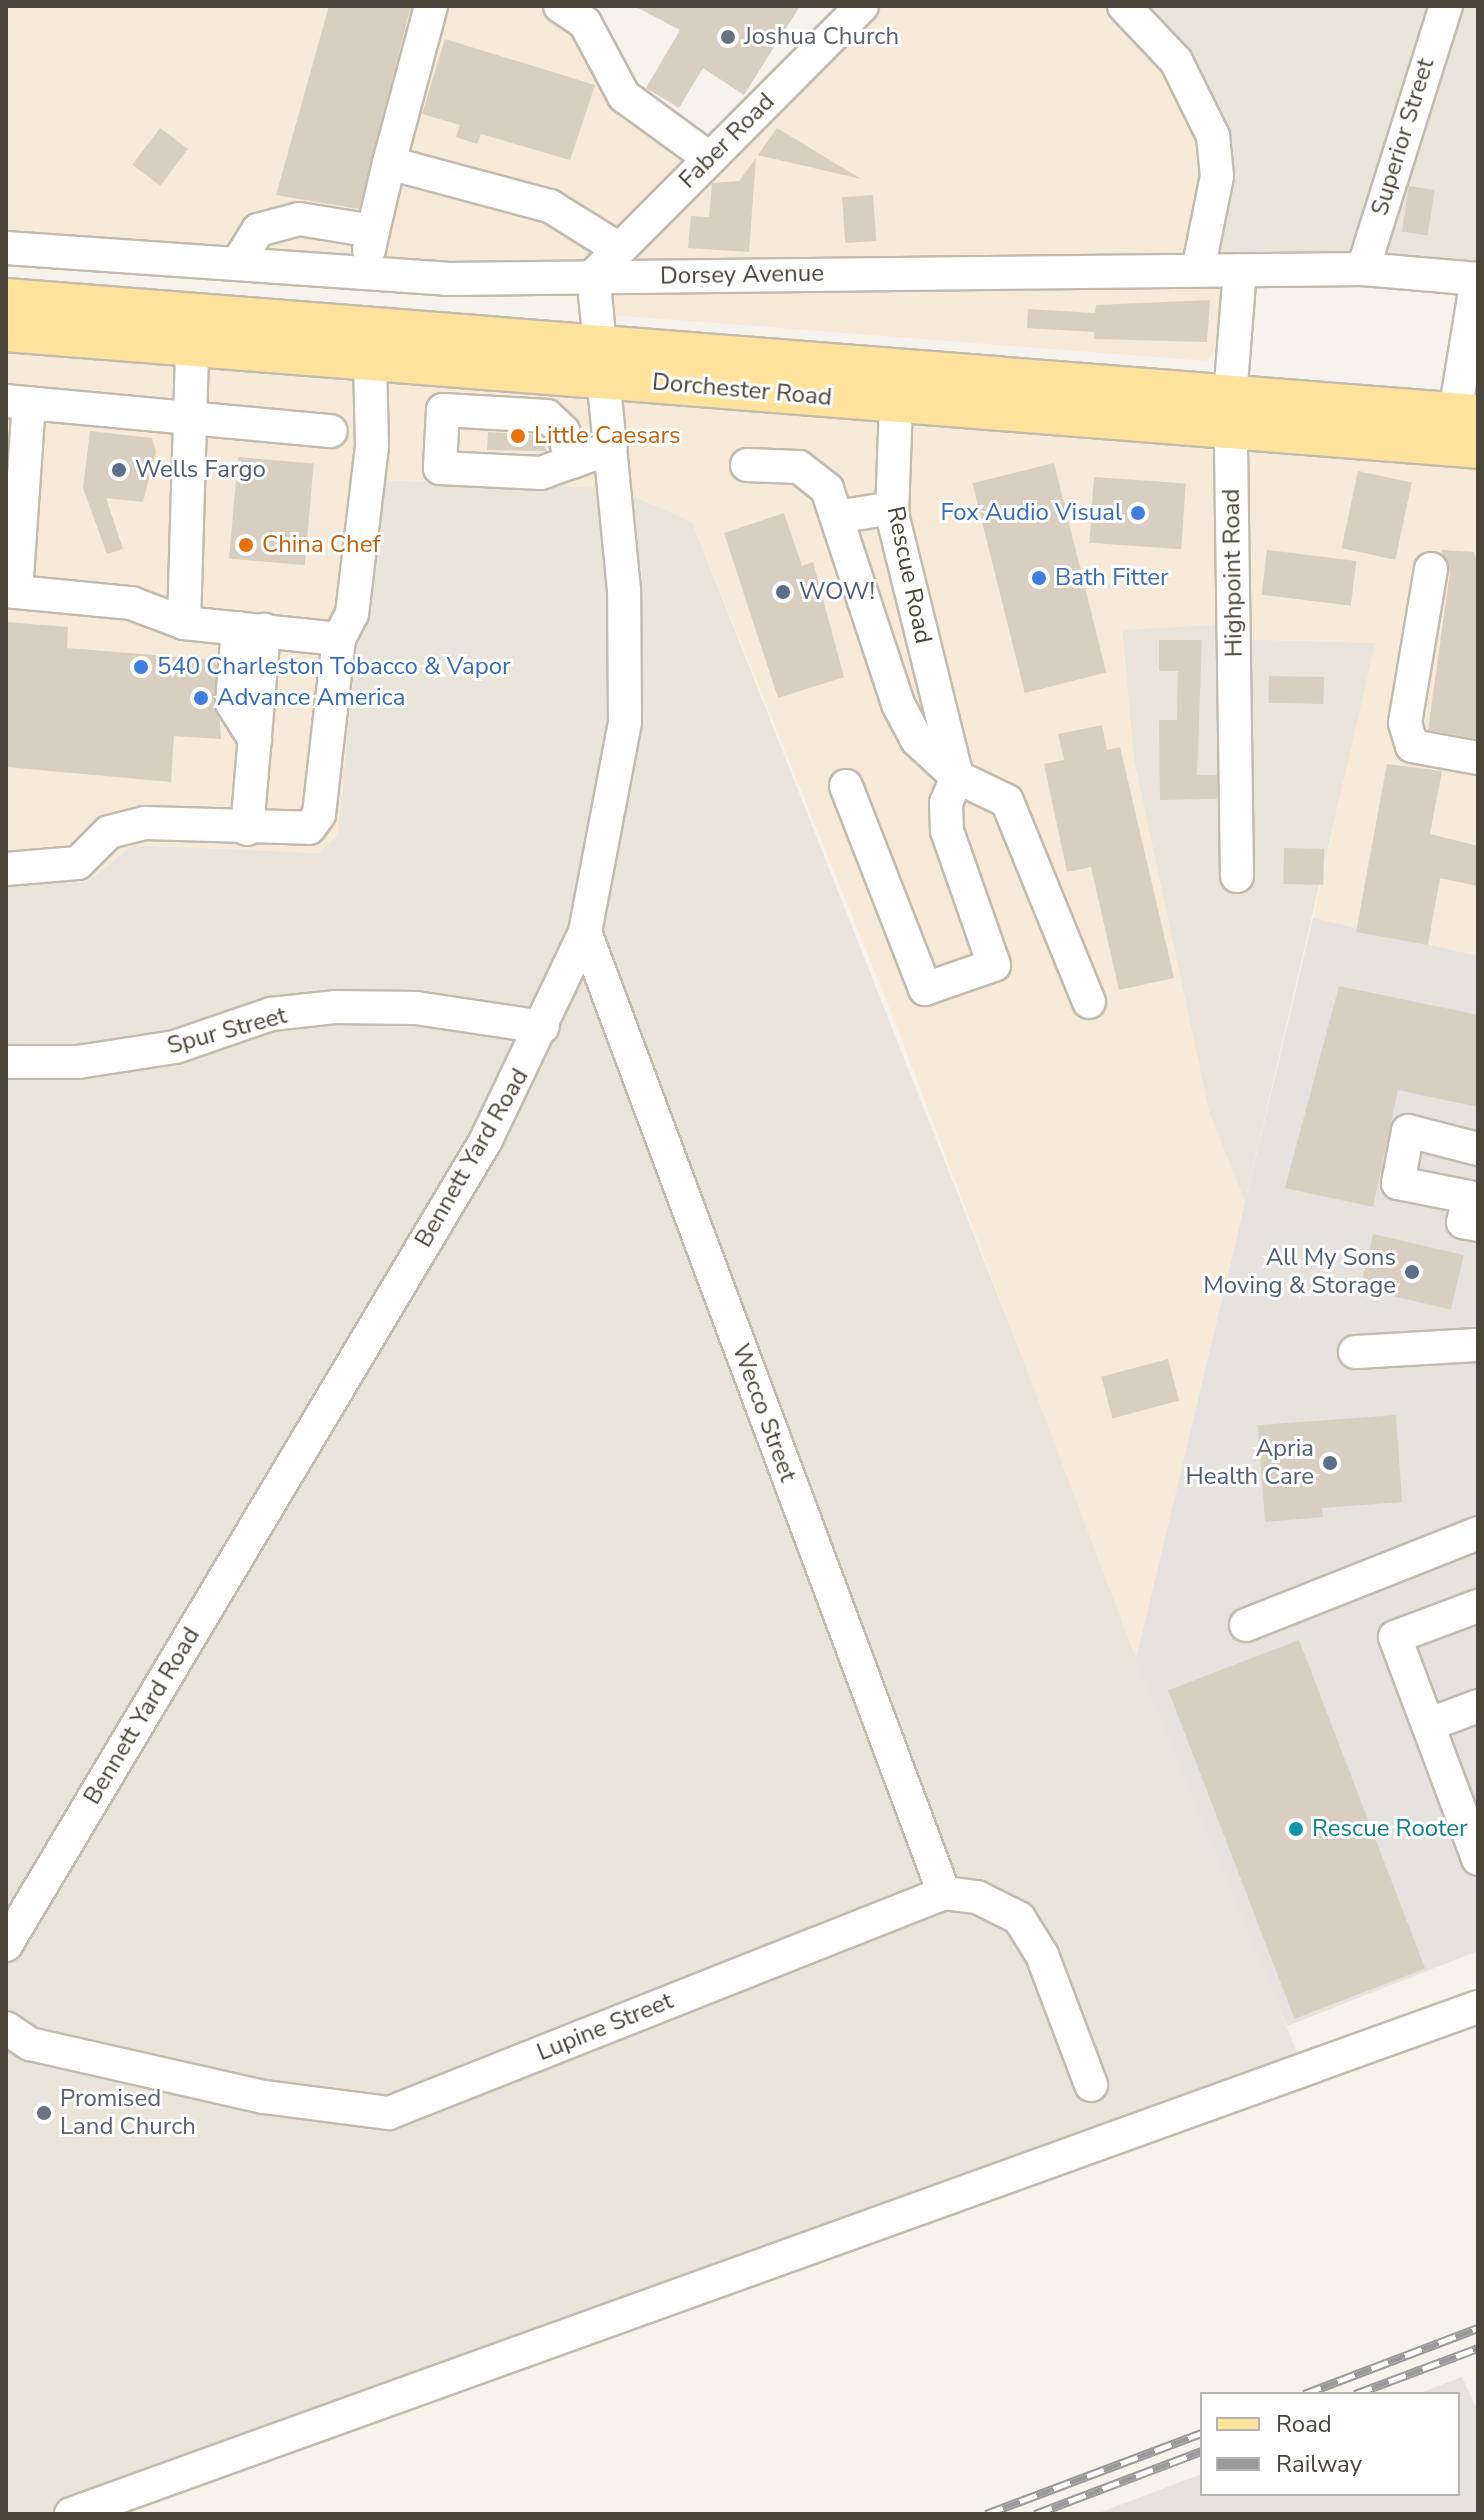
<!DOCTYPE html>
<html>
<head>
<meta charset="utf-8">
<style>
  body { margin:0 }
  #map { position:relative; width:1484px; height:2520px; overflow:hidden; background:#f6f3ec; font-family:"Nunito Sans",sans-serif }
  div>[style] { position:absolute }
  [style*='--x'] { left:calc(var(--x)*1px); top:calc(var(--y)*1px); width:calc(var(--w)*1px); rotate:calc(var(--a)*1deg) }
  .residential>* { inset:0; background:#eae5da }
  .commercial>* { inset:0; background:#f7ead8 }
  .industrial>* { inset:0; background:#e6e2dd }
  .building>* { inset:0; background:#d8cfc1; transform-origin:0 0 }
  .roads { filter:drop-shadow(2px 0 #c2bbae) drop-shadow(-2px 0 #c2bbae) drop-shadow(0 2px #c2bbae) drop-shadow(0 -2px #c2bbae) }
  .minor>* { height:32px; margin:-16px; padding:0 16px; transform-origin:16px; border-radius:16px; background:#fff }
  .major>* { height:40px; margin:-20px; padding:0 20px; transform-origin:20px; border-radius:20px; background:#ffe39c }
  .rail>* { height:9px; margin-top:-4.5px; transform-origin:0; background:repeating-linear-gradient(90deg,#fff 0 18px,#9a9a9a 0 36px); box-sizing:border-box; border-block:2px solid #9a9a9a }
  .dots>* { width:22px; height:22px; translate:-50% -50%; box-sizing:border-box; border:4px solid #fff; border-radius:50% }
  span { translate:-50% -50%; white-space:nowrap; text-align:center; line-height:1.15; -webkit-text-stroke:6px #fff; paint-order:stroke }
  .worship-label { font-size:24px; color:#5b616d }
  .left { translate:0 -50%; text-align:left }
  .street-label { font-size:24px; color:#4b4439 }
  .food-label { font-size:24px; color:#c56008 }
  .service-label { font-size:24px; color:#4e5e75 }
  .right { translate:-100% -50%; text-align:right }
  .shop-label { font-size:24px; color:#366cbe }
  .culture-label { font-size:24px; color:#0d838f }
  .frame { position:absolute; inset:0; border:8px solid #4b4439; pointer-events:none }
  .legend { position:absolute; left:1200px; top:2392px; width:260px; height:104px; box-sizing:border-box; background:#fff; border:2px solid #b7b4b0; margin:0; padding:10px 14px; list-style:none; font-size:24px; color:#4b4439 }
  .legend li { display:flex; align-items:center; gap:16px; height:40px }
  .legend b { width:40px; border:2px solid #b7b4b0 }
</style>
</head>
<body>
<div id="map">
  <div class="residential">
    <i style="clip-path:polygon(1124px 6px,1478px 6px,1478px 279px,1198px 270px)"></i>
    <i style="clip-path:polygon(373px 480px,615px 488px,692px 522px,1298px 2055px,64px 2514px,6px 2514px,6px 876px,86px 883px,133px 845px,319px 853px,337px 835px)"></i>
    <i style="clip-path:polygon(1234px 624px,1234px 639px,1376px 643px,1245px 1202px,1209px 1112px,1134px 760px,1122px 629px)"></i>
  </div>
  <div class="commercial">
    <i style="clip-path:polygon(6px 6px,560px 6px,709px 158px,862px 6px,1124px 6px,1208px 118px,1199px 268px,1223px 270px,1215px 351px,1207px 361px,599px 314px,593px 277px,6px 248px)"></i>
    <i style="clip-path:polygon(6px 349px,1478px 463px,1478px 956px,1313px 918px,1375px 643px,1234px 639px,1233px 624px,1122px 630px,1134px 760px,1209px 1112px,1245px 1202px,1136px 1659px,892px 1014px,692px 522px,615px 488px,373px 480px,338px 835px,319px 853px,133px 845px,86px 883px,6px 876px)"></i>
  </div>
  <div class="industrial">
    <i style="clip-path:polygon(1313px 918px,1478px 956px,1478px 1951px,1287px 2026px,1136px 1659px)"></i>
    <i style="clip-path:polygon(1462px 2377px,1478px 2411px,1478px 2514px,1096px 2514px,1202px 2474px,1202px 2494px,1458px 2494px,1458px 2394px,1417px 2394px)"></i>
  </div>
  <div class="building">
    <i style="clip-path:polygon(329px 6px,411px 6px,359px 209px,276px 195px)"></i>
    <i style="clip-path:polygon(634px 6px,800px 6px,744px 95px,703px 68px,679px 108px,646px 88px,680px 30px)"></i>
    <i style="clip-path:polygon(445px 39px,595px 85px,570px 160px,481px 134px,477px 144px,456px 137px,460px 125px,422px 114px)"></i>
    <i style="left:160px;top:128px;width:35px;height:46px;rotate:37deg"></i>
    <i style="clip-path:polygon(777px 128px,861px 179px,758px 155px)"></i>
    <i style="clip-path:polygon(756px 158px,749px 252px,688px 248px,691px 216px,709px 217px,712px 183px,739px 181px)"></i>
    <i style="left:1409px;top:186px;width:26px;height:46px;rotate:9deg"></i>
    <i style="left:873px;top:195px;width:46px;height:31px;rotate:86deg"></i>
    <i style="clip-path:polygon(1210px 300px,1207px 342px,1094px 339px,1094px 332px,1027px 328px,1028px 309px,1095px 313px,1096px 305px)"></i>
    <i style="clip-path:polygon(90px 431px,152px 438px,156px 452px,143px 502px,106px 498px,123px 549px,107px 554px,83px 488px)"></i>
    <i style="clip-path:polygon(488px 432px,539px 435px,547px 451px,487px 450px)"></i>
    <i style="left:238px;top:457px;width:76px;height:102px;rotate:5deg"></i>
    <i style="left:1054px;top:463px;width:216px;height:84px;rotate:76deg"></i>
    <i style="left:1358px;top:471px;width:55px;height:79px;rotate:12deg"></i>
    <i style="left:1094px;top:477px;width:92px;height:66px;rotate:4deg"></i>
    <i style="clip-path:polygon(784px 513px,802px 566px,813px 562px,844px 677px,778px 698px,724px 533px)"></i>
    <i style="left:1267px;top:550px;width:90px;height:45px;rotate:7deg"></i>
    <i style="clip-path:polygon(1441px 550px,1474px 552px,1478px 568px,1478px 739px,1428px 730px,1450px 572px)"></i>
    <i style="clip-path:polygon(6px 622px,68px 627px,67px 648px,216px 660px,221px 739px,174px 736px,171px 782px,6px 767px)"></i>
    <i style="clip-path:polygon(1159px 640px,1202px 640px,1197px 775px,1217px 775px,1217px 799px,1160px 800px,1159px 720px,1177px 720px,1178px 671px,1159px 671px)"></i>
    <i style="left:1269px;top:676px;width:55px;height:27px;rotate:1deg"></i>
    <i style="clip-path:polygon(1102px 725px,1107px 750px,1120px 747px,1174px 978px,1119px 990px,1091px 867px,1067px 872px,1044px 764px,1064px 760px,1058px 734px)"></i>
    <i style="clip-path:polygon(1387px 764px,1442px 771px,1430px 834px,1478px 846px,1478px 886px,1440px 878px,1428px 945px,1356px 932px)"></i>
    <i style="left:1284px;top:848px;width:40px;height:36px;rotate:1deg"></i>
    <i style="clip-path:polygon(1339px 986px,1478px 1015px,1478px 1107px,1398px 1090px,1373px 1207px,1285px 1188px)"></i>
    <i style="left:1373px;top:1234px;width:93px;height:56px;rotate:13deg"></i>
    <i style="left:1168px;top:1359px;width:43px;height:69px;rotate:75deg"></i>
    <i style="clip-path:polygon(1396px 1415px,1402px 1502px,1322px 1508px,1323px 1517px,1265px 1522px,1258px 1425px)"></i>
    <i style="left:1299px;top:1640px;width:352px;height:140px;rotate:69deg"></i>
  </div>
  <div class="roads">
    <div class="minor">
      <i style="--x:560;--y:6;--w:30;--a:34"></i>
      <i style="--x:585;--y:23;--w:83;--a:61.9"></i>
      <i style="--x:624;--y:96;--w:105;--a:36.1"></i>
      <i style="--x:1124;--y:6;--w:76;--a:46.6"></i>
      <i style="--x:1176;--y:61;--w:84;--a:63.7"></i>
      <i style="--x:1213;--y:136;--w:40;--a:84.3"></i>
      <i style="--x:1217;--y:176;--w:96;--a:101.4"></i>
      <i style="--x:389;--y:163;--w:163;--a:-75"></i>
      <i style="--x:373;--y:231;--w:70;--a:-76.8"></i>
      <i style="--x:389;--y:163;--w:167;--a:15"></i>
      <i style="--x:550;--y:206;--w:81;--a:31.9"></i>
      <i style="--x:6;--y:248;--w:442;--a:4"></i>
      <i style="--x:447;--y:279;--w:916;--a:-0.63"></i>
      <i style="--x:1363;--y:269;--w:115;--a:5"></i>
      <i style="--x:237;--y:264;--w:40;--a:-58"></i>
      <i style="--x:258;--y:230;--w:42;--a:-15"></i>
      <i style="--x:299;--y:219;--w:75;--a:9.2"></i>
      <i style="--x:373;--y:231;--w:19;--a:102"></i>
      <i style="--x:1363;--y:269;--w:276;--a:-72.5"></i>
      <i style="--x:593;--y:276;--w:381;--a:-45.1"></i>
      <i style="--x:897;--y:377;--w:137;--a:92.1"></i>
      <i style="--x:892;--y:514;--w:271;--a:76.1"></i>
      <i style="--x:6;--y:401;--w:326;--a:5.3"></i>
      <i style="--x:1455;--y:413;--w:136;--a:-80.7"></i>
      <i style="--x:572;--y:462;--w:32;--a:-106"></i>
      <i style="--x:563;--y:431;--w:22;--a:-137"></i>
      <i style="--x:547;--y:416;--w:104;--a:-176.7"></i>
      <i style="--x:443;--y:410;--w:58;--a:93"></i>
      <i style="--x:440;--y:468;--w:101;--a:2.8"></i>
      <i style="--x:541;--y:473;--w:33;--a:-20"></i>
      <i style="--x:572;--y:462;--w:41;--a:-19.7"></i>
      <i style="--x:747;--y:465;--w:52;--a:2.2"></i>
      <i style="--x:799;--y:467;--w:36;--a:38"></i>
      <i style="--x:827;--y:489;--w:226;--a:71.7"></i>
      <i style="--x:898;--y:704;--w:41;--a:62.2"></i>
      <i style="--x:917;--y:740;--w:54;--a:42.8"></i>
      <i style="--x:957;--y:777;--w:55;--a:25.6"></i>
      <i style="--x:1007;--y:801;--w:217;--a:67.8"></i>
      <i style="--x:837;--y:517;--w:56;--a:-9.3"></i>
      <i style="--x:1431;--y:569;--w:156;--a:99.6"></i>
      <i style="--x:1405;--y:723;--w:24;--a:73"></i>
      <i style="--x:1412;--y:746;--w:67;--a:10.3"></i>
      <i style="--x:6;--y:591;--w:126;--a:5.5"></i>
      <i style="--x:131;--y:603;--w:57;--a:20.7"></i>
      <i style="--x:184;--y:623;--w:156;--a:5.9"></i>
      <i style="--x:339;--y:639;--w:28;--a:-63"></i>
      <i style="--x:352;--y:614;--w:168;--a:-83.2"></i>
      <i style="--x:372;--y:447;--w:87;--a:-91.3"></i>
      <i style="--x:16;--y:592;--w:189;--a:-86.1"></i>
      <i style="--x:184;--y:623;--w:277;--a:-88.3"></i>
      <i style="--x:238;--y:628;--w:75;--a:94.6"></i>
      <i style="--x:232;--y:703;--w:44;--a:58.1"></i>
      <i style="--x:846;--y:786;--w:218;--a:68.7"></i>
      <i style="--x:925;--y:989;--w:73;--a:-19.2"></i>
      <i style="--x:994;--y:965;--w:142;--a:-109.3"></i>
      <i style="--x:947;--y:831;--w:28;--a:-92"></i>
      <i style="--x:946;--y:803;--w:28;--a:-67"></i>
      <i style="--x:247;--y:829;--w:200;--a:-85.1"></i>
      <i style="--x:6;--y:869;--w:72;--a:-4.8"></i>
      <i style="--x:78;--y:863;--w:44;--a:-45"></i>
      <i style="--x:109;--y:832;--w:37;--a:-14"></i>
      <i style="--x:145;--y:823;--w:164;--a:1.7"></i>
      <i style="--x:309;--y:828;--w:17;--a:-54"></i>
      <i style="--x:319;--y:814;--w:176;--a:-83.5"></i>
      <i style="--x:1237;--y:876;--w:479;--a:-90.8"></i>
      <i style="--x:1230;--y:397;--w:127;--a:-85.5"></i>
      <i style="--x:585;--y:932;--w:1026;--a:69.52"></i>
      <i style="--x:6;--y:1062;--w:72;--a:0"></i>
      <i style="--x:78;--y:1062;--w:98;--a:-8.8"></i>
      <i style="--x:175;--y:1047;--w:102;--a:-19"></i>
      <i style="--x:271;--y:1014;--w:64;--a:-6.2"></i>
      <i style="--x:335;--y:1007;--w:81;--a:0.7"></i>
      <i style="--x:416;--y:1008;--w:128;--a:8.5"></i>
      <i style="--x:1478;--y:1149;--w:72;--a:-165.6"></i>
      <i style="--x:1408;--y:1131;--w:53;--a:100.9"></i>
      <i style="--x:1398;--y:1183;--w:72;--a:11.2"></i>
      <i style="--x:1469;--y:1197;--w:26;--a:103"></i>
      <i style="--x:1463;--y:1222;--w:15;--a:11"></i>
      <i style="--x:1355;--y:1352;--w:123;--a:-3.3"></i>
      <i style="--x:1246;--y:1625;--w:250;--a:-21.6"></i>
      <i style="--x:1478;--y:1706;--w:53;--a:159.2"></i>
      <i style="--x:1428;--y:1725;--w:143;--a:69.5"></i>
      <i style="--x:1428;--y:1725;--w:94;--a:-110.6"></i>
      <i style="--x:1395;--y:1637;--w:89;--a:-20.5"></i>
      <i style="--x:6;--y:1945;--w:937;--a:-59.19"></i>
      <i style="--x:486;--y:1140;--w:230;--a:-64.5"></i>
      <i style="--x:585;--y:932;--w:214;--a:-79.2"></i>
      <i style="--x:625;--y:722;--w:132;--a:-90.4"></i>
      <i style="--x:624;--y:590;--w:316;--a:-95.6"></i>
      <i style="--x:6;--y:2028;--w:29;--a:34"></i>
      <i style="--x:30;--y:2044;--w:240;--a:12.8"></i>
      <i style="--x:264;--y:2097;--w:126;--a:7.3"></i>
      <i style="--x:389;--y:2113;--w:597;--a:-21.62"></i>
      <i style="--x:944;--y:1893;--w:33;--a:7"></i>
      <i style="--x:977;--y:1897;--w:47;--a:26.6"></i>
      <i style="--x:1019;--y:1918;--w:44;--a:58.1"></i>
      <i style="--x:1042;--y:1955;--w:139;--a:69.3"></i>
      <i style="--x:71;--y:2514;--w:1496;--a:-19.82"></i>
    </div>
    <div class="major">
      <i style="--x:6;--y:299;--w:1477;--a:4.51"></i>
      <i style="--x:6;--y:331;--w:1477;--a:4.54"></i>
    </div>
  </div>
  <div class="rail">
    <i style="--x:1304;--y:2394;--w:186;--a:-20.8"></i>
    <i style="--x:1355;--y:2394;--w:131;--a:-20.5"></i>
    <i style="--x:986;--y:2514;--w:231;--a:-20.6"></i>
    <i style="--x:1035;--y:2514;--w:178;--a:-20.7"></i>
  </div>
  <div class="dots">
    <i style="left:728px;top:37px;background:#6b7280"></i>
    <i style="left:518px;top:436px;background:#e8710a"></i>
    <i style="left:119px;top:470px;background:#5c6f8a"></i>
    <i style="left:1138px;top:513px;background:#3f7fe0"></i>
    <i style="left:246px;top:545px;background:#e8710a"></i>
    <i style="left:1039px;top:578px;background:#3f7fe0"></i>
    <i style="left:783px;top:592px;background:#5c6f8a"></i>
    <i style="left:141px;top:667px;background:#3f7fe0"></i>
    <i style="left:201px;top:698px;background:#3f7fe0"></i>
    <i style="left:1412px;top:1272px;background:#5c6f8a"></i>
    <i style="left:1330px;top:1463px;background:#5c6f8a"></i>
    <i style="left:1296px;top:1829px;background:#0f9aa8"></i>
    <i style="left:44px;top:2113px;background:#6b7280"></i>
  </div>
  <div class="worship-label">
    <span class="left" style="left:744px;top:37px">Joshua Church</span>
    <span class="left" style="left:60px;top:2113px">Promised<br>Land Church</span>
  </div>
  <div class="street-label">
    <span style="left:1403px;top:137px;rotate:-73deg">Superior Street</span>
    <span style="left:727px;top:141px;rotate:-45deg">Faber Road</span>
    <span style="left:742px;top:275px;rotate:-1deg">Dorsey Avenue</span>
    <span style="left:742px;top:390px;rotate:5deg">Dorchester Road</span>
    <span style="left:1233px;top:573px;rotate:-91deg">Highpoint Road</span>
    <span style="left:909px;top:575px;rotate:78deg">Rescue Road</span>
    <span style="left:227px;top:1031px;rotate:-15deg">Spur Street</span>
    <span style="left:472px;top:1158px;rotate:-60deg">Bennett Yard Road</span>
    <span style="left:764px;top:1413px;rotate:70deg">Wecco Street</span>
    <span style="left:142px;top:1716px;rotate:-59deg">Bennett Yard Road</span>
    <span style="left:605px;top:2027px;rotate:-22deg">Lupine Street</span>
  </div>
  <div class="food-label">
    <span class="left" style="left:534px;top:436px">Little Caesars</span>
    <span class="left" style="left:262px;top:545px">China Chef</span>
  </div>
  <div class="service-label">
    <span class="left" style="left:135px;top:470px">Wells Fargo</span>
    <span class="left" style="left:799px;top:592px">WOW!</span>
    <span class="right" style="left:1396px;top:1272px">All My Sons<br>Moving &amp; Storage</span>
    <span class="right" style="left:1314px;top:1463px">Apria<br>Health Care</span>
  </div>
  <div class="shop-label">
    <span class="right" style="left:1122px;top:513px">Fox Audio Visual</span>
    <span class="left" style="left:1055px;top:578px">Bath Fitter</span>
    <span class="left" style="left:157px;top:667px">540 Charleston Tobacco &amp; Vapor</span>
    <span class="left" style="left:217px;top:698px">Advance America</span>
  </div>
  <div class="culture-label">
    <span class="left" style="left:1312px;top:1829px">Rescue Rooter</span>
  </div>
  <div class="frame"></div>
  <ul class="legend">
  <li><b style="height:10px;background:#ffe39c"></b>Road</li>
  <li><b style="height:10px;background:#9a9a9a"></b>Railway</li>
  </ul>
</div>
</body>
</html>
